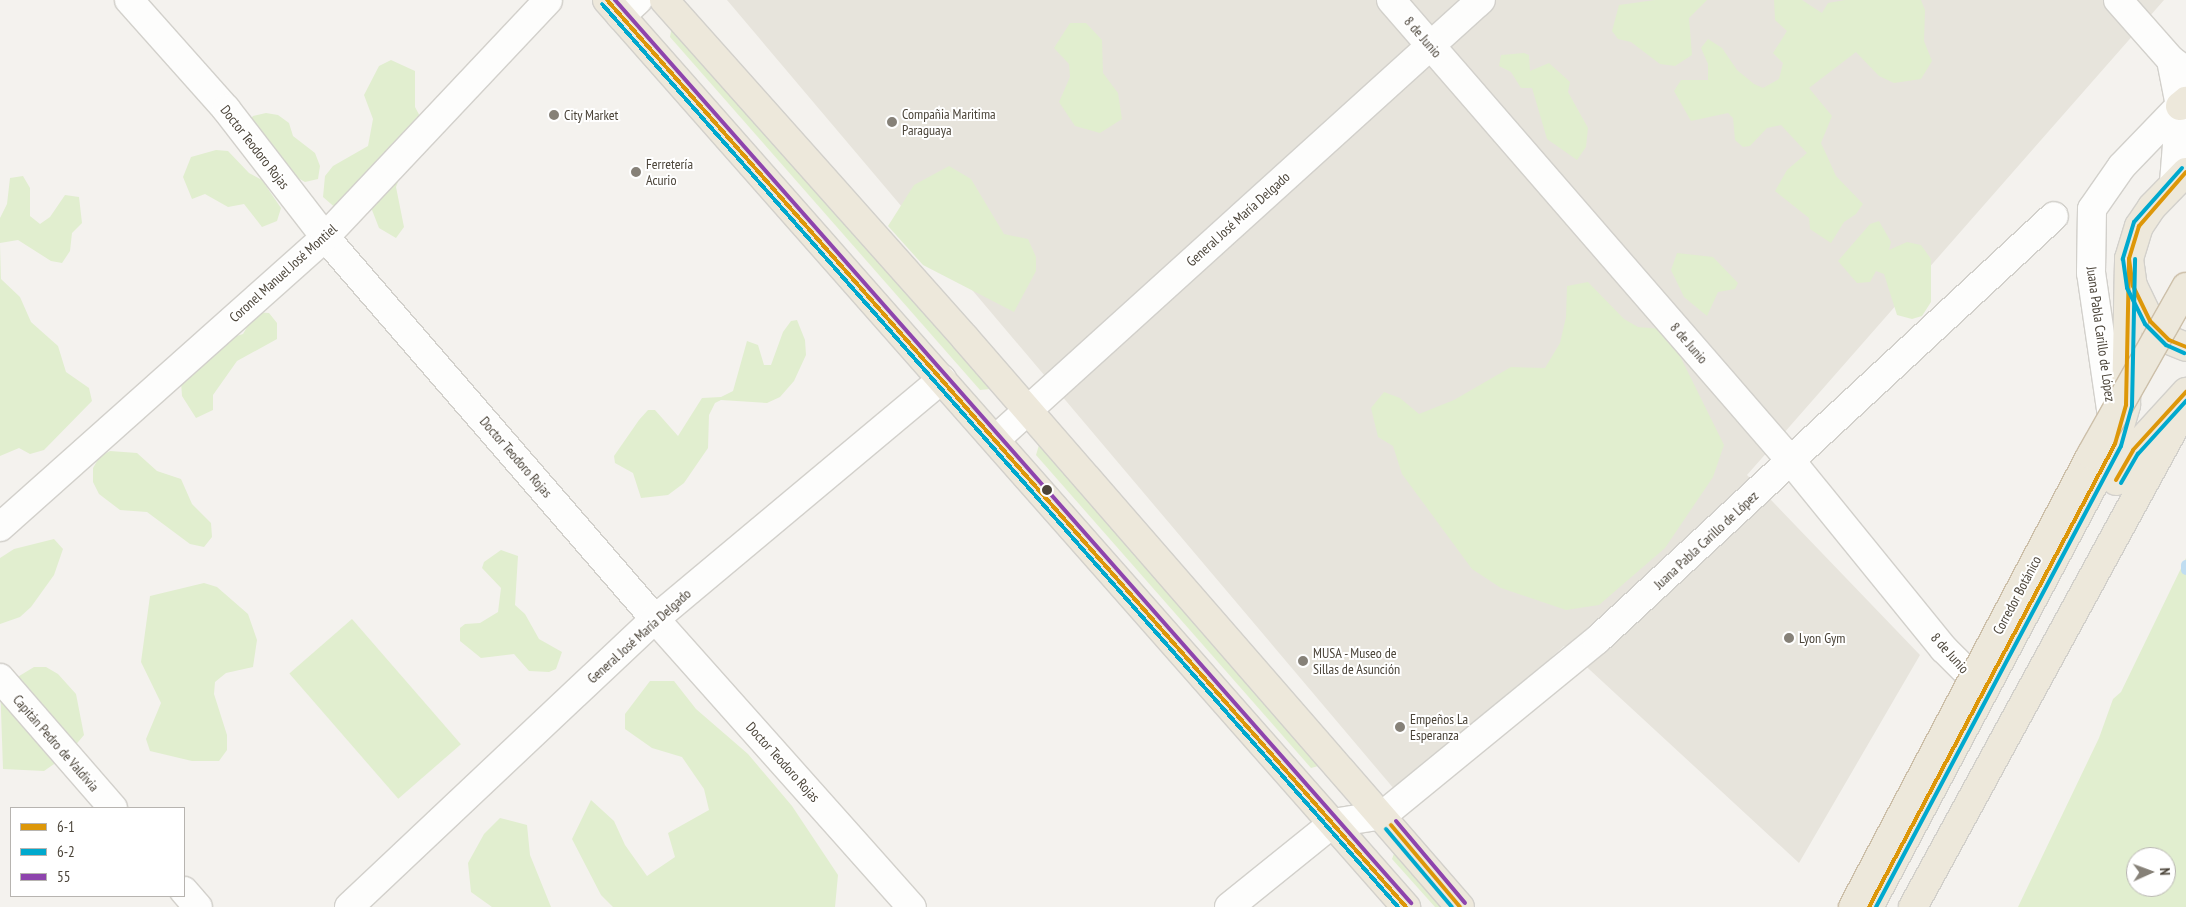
<!DOCTYPE html>
<html>
<head>
<meta charset="utf-8">
<style>
  body { margin:0 }
  #map { position:relative; width:2186px; height:907px; overflow:hidden; background:#f4f2ee; font-family:"PT Sans Narrow",sans-serif }
  div>[style] { position:absolute }
  [style*='--x'] { left:calc(var(--x)*1px); top:calc(var(--y)*1px); width:calc(var(--w)*1px); rotate:calc(var(--a)*1deg) }
  .residential>* { inset:0; background:#e7e4dc }
  .green>* { inset:0; background:#e1eecf; transform-origin:0 0 }
  .stream>* { height:10px; margin:-5px; padding:0 5px; transform-origin:5px; border-radius:5px; background:#c0ddf1 }
  .roads { filter:drop-shadow(1px 0 #d2d0cb) drop-shadow(-1px 0 #d2d0cb) drop-shadow(0 1px #d2d0cb) drop-shadow(0 -1px #d2d0cb) }
  .street>* { height:28px; margin:-14px; padding:0 14px; transform-origin:14px; border-radius:14px; background:#fdfdfc }
  .highway>* { height:28px; margin:-14px; padding:0 14px; transform-origin:14px; border-radius:14px; background:#ede8db }
  .bridges { filter:drop-shadow(1px 0 #ccbfa9) drop-shadow(-1px 0 #ccbfa9) drop-shadow(0 1px #ccbfa9) drop-shadow(0 -1px #ccbfa9) }
  .highway-bridge>* { height:28px; margin:-14px; padding:0 14px; transform-origin:14px; border-radius:14px; background:#ede8db }
  .bus-1>* { height:4px; margin:-2px; padding:0 2px; transform-origin:2px; border-radius:2px; background:#dd9709 }
  .bus-2>* { height:4px; margin:-2px; padding:0 2px; transform-origin:2px; border-radius:2px; background:#00a9ce }
  .bus-3>* { height:4px; margin:-2px; padding:0 2px; transform-origin:2px; border-radius:2px; background:#8e44ad }
  .dots>* { width:14px; height:14px; translate:-50% -50%; box-sizing:border-box; border:2px solid #fff; border-radius:50% }
  span { translate:-50% -50%; white-space:nowrap; text-align:center; line-height:1.15; -webkit-text-stroke:4px #fff; paint-order:stroke }
  .street-label { font-size:14px; color:#4b4439 }
  .poi-label { font-size:14px; color:#4b4439 }
  .left { translate:0 -50%; text-align:left }
  .legend { position:absolute; left:10px; top:807px; width:175px; height:90px; box-sizing:border-box; background:#fff; border:1px solid #b7b4b0; margin:0; padding:6px 9px; list-style:none; font-size:15px; color:#4b4439 }
  .legend li { display:flex; align-items:center; gap:10px; height:25px }
  .legend b { width:25px; border:1px solid #b7b4b0 }
  .north { position:absolute; left:2126px; top:847px; width:50px; height:50px; box-sizing:border-box; background:#fff; border:1px solid #b7b4b0; border-radius:50%; rotate:88deg; font-size:14px; font-weight:700; line-height:20px; text-align:center; color:#4b4439 }
  .north::after { content:''; display:block; margin:auto; width:18px; height:22px; background:#868178; clip-path:polygon(50% 0,100% 100%,50% 72%,0 100%) }
</style>
</head>
<body>
<div id="map">
  <div class="residential">
    <i style="clip-path:polygon(727px 0,2164px 0,1747px 475px,1920px 655px,1799px 863px,1564px 646px,1400px 796px)"></i>
  </div>
  <div class="green">
    <i style="clip-path:polygon(1655px 0,1707px 0,1689px 18px,1692px 55px,1675px 66px,1660px 64px,1631px 42px,1618px 39px,1612px 31px,1619px 5px)"></i>
    <i style="clip-path:polygon(1774px 0,1802px 0,1822px 13px,1828px 3px,1845px 0,1921px 0,1925px 10px,1924px 41px,1932px 61px,1921px 79px,1894px 83px,1879px 76px,1856px 52px,1809px 88px,1832px 116px,1821px 143px,1827px 156px,1836px 176px,1863px 204px,1856px 214px,1844px 222px,1831px 243px,1810px 229px,1809px 218px,1775px 191px,1787px 170px,1807px 153px,1781px 125px,1767px 128px,1750px 146px,1743px 147px,1735px 140px,1733px 118px,1728px 113px,1691px 121px,1674px 91px,1681px 80px,1708px 80px,1708px 64px,1701px 48px,1708px 39px,1722px 48px,1737px 70px,1754px 84px,1763px 88px,1779px 79px,1783px 63px,1773px 53px,1787px 31px,1775px 20px)"></i>
    <i style="clip-path:polygon(1070px 23px,1086px 23px,1102px 40px,1103px 73px,1118px 93px,1122px 119px,1100px 133px,1075px 126px,1059px 102px,1070px 77px,1069px 64px,1054px 48px)"></i>
    <i style="clip-path:polygon(672px 26px,991px 385px,990px 389px,980px 390px,670px 37px)"></i>
    <i style="clip-path:polygon(1524px 53px,1529px 55px,1530px 71px,1549px 63px,1570px 82px,1568px 92px,1588px 128px,1586px 147px,1577px 160px,1547px 139px,1532px 88px,1521px 88px,1511px 72px,1499px 66px,1501px 55px)"></i>
    <i style="clip-path:polygon(391px 60px,415px 71px,415px 107px,422px 120px,396px 187px,404px 227px,396px 238px,379px 228px,372px 210px,338px 210px,323px 197px,325px 176px,333px 166px,368px 146px,373px 119px,364px 95px,379px 66px)"></i>
    <i style="clip-path:polygon(266px 113px,278px 115px,289px 123px,293px 136px,315px 153px,320px 166px,318px 179px,305px 182px,287px 172px,245px 126px,253px 116px)"></i>
    <i style="clip-path:polygon(216px 150px,228px 151px,249px 173px,262px 180px,281px 208px,277px 221px,262px 227px,244px 204px,228px 207px,205px 194px,192px 199px,183px 177px,191px 157px)"></i>
    <i style="clip-path:polygon(949px 166px,971px 179px,1004px 234px,1028px 239px,1036px 257px,1036px 271px,1014px 312px,923px 265px,888px 226px,914px 185px)"></i>
    <i style="clip-path:polygon(23px 176px,30px 188px,30px 216px,40px 224px,50px 217px,65px 195px,79px 197px,82px 223px,72px 233px,70px 251px,62px 263px,51px 261px,18px 240px,0 243px,0 218px,7px 204px,10px 178px)"></i>
    <i style="clip-path:polygon(1879px 221px,1891px 242px,1889px 250px,1907px 242px,1921px 245px,1931px 259px,1931px 302px,1922px 316px,1912px 319px,1897px 315px,1884px 274px,1876px 271px,1870px 282px,1857px 283px,1838px 261px,1870px 224px)"></i>
    <i style="clip-path:polygon(0 244px,1px 279px,20px 297px,31px 322px,58px 346px,66px 372px,89px 388px,92px 401px,44px 450px,30px 454px,19px 448px,0 456px)"></i>
    <i style="clip-path:polygon(1677px 253px,1713px 257px,1738px 283px,1735px 289px,1718px 292px,1707px 316px,1684px 297px,1671px 270px)"></i>
    <i style="clip-path:polygon(1588px 282px,1624px 319px,1638px 327px,1662px 329px,1677px 350px,1724px 445px,1713px 477px,1665px 548px,1599px 605px,1566px 610px,1501px 588px,1472px 569px,1402px 474px,1393px 446px,1378px 437px,1371px 408px,1384px 392px,1400px 398px,1419px 414px,1454px 400px,1511px 367px,1545px 368px,1560px 343px,1566px 317px,1567px 286px)"></i>
    <i style="clip-path:polygon(256px 312px,269px 313px,277px 323px,277px 339px,237px 361px,213px 395px,213px 410px,196px 418px,182px 396px,181px 382px,217px 342px,243px 334px)"></i>
    <i style="clip-path:polygon(797px 320px,805px 340px,806px 355px,794px 381px,780px 397px,767px 403px,721px 400px,715px 403px,709px 415px,708px 448px,684px 483px,668px 495px,641px 498px,633px 473px,615px 463px,614px 456px,639px 420px,648px 410px,655px 410px,678px 436px,702px 398px,721px 397px,733px 391px,747px 341px,758px 345px,764px 365px,771px 365px,783px 332px,791px 321px)"></i>
    <i style="clip-path:polygon(1039px 445px,1043px 445px,1322px 765px,1311px 768px,1036px 455px)"></i>
    <i style="clip-path:polygon(110px 451px,137px 453px,157px 471px,181px 479px,192px 504px,211px 523px,212px 537px,204px 547px,190px 544px,147px 512px,120px 510px,99px 494px,93px 482px,93px 468px,100px 456px)"></i>
    <i style="clip-path:polygon(54px 539px,63px 549px,54px 575px,31px 607px,20px 617px,0 624px,0 558px,14px 549px)"></i>
    <i style="clip-path:polygon(501px 550px,518px 556px,515px 605px,525px 614px,539px 639px,562px 652px,556px 669px,549px 672px,529px 671px,514px 654px,481px 658px,460px 641px,460px 628px,465px 624px,480px 623px,498px 612px,501px 588px,482px 568px,484px 562px)"></i>
    <i style="clip-path:polygon(evenodd,2186px 558px,2186px 907px,2018px 907px,2099px 738px,2113px 699px,2121px 692px,2186px 558px,2136px 857px,2166px 857px,2166px 887px,2136px 887px,2136px 857px)"></i>
    <i style="clip-path:polygon(204px 583px,217px 587px,248px 614px,257px 640px,253px 667px,226px 673px,215px 682px,214px 694px,227px 735px,227px 750px,219px 761px,192px 761px,150px 751px,146px 739px,161px 703px,141px 662px,150px 596px)"></i>
    <i style="left:352px;top:619px;width:166px;height:83px;rotate:49deg"></i>
    <i style="clip-path:polygon(34px 667px,46px 667px,58px 674px,76px 694px,84px 735px,67px 755px,44px 771px,3px 769px,0 681px,11px 681px)"></i>
    <i style="clip-path:polygon(650px 681px,674px 681px,696px 709px,748px 754px,792px 806px,838px 875px,835px 907px,613px 907px,601px 895px,572px 839px,591px 800px,614px 821px,625px 845px,647px 876px,675px 857px,668px 833px,709px 810px,704px 789px,682px 757px,652px 748px,625px 729px,625px 714px)"></i>
    <i style="clip-path:polygon(500px 818px,527px 825px,530px 855px,551px 907px,492px 907px,471px 892px,468px 863px,484px 834px)"></i>
    <i style="clip-path:polygon(1396px 848px,1453px 907px,1435px 907px,1392px 859px)"></i>
  </div>
  <div class="stream">
    <i style="--x:2186;--y:565;--w:5;--a:90"></i>
  </div>
  <div class="roads">
    <div class="street">
      <i style="--x:129;--y:0;--w:146;--a:48.3"></i>
      <i style="--x:226;--y:109;--w:162;--a:52.3"></i>
      <i style="--x:325;--y:237;--w:505;--a:49.18"></i>
      <i style="--x:655;--y:619;--w:386;--a:48.3"></i>
      <i style="--x:1391;--y:0;--w:610;--a:49.05"></i>
      <i style="--x:1791;--y:461;--w:242;--a:50.9"></i>
      <i style="--x:1944;--y:649;--w:57;--a:45"></i>
      <i style="--x:2118;--y:0;--w:80;--a:48.5"></i>
      <i style="--x:2171;--y:60;--w:19;--a:36"></i>
      <i style="--x:621;--y:16;--w:23;--a:-43"></i>
      <i style="--x:2171;--y:60;--w:47;--a:78.9"></i>
      <i style="--x:2180;--y:106;--w:77;--a:94.5"></i>
      <i style="--x:2114;--y:430;--w:159;--a:-98.3"></i>
      <i style="--x:2091;--y:273;--w:64;--a:-89.1"></i>
      <i style="--x:2092;--y:209;--w:52;--a:-55.1"></i>
      <i style="--x:2122;--y:166;--w:83;--a:-46"></i>
      <i style="--x:996;--y:439;--w:654;--a:-42.15"></i>
      <i style="--x:0;--y:527;--w:436;--a:-41.7"></i>
      <i style="--x:325;--y:237;--w:325;--a:-46.7"></i>
      <i style="--x:0;--y:678;--w:172;--a:49"></i>
      <i style="--x:184;--y:891;--w:21;--a:49"></i>
      <i style="--x:349;--y:907;--w:420;--a:-43.3"></i>
      <i style="--x:655;--y:619;--w:374;--a:-39.9"></i>
      <i style="--x:1229;--y:907;--w:134;--a:-38.9"></i>
      <i style="--x:1333;--y:823;--w:51;--a:-9.1"></i>
      <i style="--x:1383;--y:815;--w:276;--a:-39.3"></i>
      <i style="--x:1597;--y:640;--w:623;--a:-42.85"></i>
    </div>
    <div class="highway">
      <i style="--x:607;--y:0;--w:1209;--a:48.62"></i>
      <i style="--x:664;--y:0;--w:453;--a:48.3"></i>
      <i style="--x:965;--y:338;--w:754;--a:48.98"></i>
      <i style="--x:2180;--y:106;--w:8;--a:-40"></i>
      <i style="--x:2186;--y:172;--w:49;--a:134.2"></i>
      <i style="--x:2152;--y:207;--w:23;--a:124"></i>
      <i style="--x:2139;--y:226;--w:34;--a:107"></i>
      <i style="--x:2129;--y:259;--w:27;--a:82"></i>
      <i style="--x:2133;--y:286;--w:39;--a:64"></i>
      <i style="--x:2150;--y:321;--w:27;--a:45"></i>
      <i style="--x:2169;--y:340;--w:18;--a:22"></i>
      <i style="--x:2116;--y:481;--w:35;--a:-61"></i>
      <i style="--x:2133;--y:450;--w:79;--a:-47.6"></i>
      <i style="--x:1869;--y:907;--w:524;--a:-62.02"></i>
      <i style="--x:2115;--y:444;--w:41;--a:-74.2"></i>
      <i style="--x:2126;--y:405;--w:146;--a:-88.8"></i>
      <i style="--x:1913;--y:907;--w:568;--a:-61.41"></i>
    </div>
  </div>
  <div class="bridges">
    <div class="highway-bridge">
      <i style="--x:1853;--y:907;--w:511;--a:-62.23"></i>
      <i style="--x:2091;--y:455;--w:193;--a:-60.5"></i>
    </div>
  </div>
  <div class="bus-1">
    <i style="--x:607;--y:0;--w:1209;--a:48.62"></i>
    <i style="--x:2186;--y:172;--w:72;--a:131"></i>
    <i style="--x:2139;--y:226;--w:34;--a:107"></i>
    <i style="--x:2129;--y:259;--w:27;--a:82"></i>
    <i style="--x:2133;--y:286;--w:39;--a:64"></i>
    <i style="--x:2150;--y:321;--w:27;--a:45"></i>
    <i style="--x:2169;--y:340;--w:18;--a:22"></i>
    <i style="--x:2116;--y:480;--w:34;--a:-60"></i>
    <i style="--x:2133;--y:450;--w:79;--a:-47.6"></i>
    <i style="--x:1391;--y:825;--w:107;--a:49.9"></i>
    <i style="--x:1869;--y:907;--w:524;--a:-62.02"></i>
    <i style="--x:2115;--y:444;--w:41;--a:-74.2"></i>
    <i style="--x:2126;--y:405;--w:146;--a:-88.8"></i>
  </div>
  <div class="bus-2">
    <i style="--x:602;--y:4;--w:1204;--a:48.6"></i>
    <i style="--x:2182;--y:168;--w:72;--a:131.6"></i>
    <i style="--x:2134;--y:222;--w:39;--a:107"></i>
    <i style="--x:2123;--y:259;--w:29;--a:82"></i>
    <i style="--x:2127;--y:288;--w:40;--a:63.4"></i>
    <i style="--x:2145;--y:324;--w:30;--a:45"></i>
    <i style="--x:2166;--y:345;--w:20;--a:24"></i>
    <i style="--x:2121;--y:483;--w:34;--a:-60"></i>
    <i style="--x:2138;--y:454;--w:72;--a:-47.8"></i>
    <i style="--x:1386;--y:829;--w:102;--a:49.8"></i>
    <i style="--x:1876;--y:907;--w:522;--a:-62.01"></i>
    <i style="--x:2121;--y:446;--w:41;--a:-74.6"></i>
    <i style="--x:2132;--y:406;--w:147;--a:-88.8"></i>
  </div>
  <div class="bus-3">
    <i style="--x:615;--y:0;--w:1204;--a:48.6"></i>
    <i style="--x:1396;--y:821;--w:107;--a:49.9"></i>
  </div>
  <div class="dots">
    <i style="left:554px;top:115px;background:#868178"></i>
    <i style="left:892px;top:122px;background:#868178"></i>
    <i style="left:636px;top:172px;background:#868178"></i>
    <i style="left:1047px;top:490px;background:#4b4439"></i>
    <i style="left:1789px;top:638px;background:#868178"></i>
    <i style="left:1303px;top:661px;background:#868178"></i>
    <i style="left:1400px;top:727px;background:#868178"></i>
  </div>
  <div class="street-label">
    <span style="left:1423px;top:37px;rotate:49deg">8 de Junio</span>
    <span style="left:255px;top:147px;rotate:52deg">Doctor Teodoro Rojas</span>
    <span style="left:1238px;top:219px;rotate:-42deg">General José María Delgado</span>
    <span style="left:283px;top:273px;rotate:-42deg">Coronel Manuel José Montiel</span>
    <span style="left:2101px;top:334px;rotate:82deg">Juana Pabla Carillo de López</span>
    <span style="left:1689px;top:343px;rotate:49deg">8 de Junio</span>
    <span style="left:516px;top:457px;rotate:49deg">Doctor Teodoro Rojas</span>
    <span style="left:1706px;top:540px;rotate:-43deg">Juana Pabla Carillo de López</span>
    <span style="left:2017px;top:595px;rotate:-62deg">Corredor Botánico</span>
    <span style="left:639px;top:636px;rotate:-42deg">General José María Delgado</span>
    <span style="left:1950px;top:653px;rotate:48deg">8 de Junio</span>
    <span style="left:56px;top:743px;rotate:49deg">Capitán Pedro de Valdivia</span>
    <span style="left:783px;top:762px;rotate:48deg">Doctor Teodoro Rojas</span>
  </div>
  <div class="poi-label">
    <span class="left" style="left:902px;top:122px">Compañia Maritima<br>Paraguaya</span>
    <span class="left" style="left:564px;top:115px">City Market</span>
    <span class="left" style="left:646px;top:172px">Ferretería<br>Acurio</span>
    <span class="left" style="left:1799px;top:638px">Lyon Gym</span>
    <span class="left" style="left:1313px;top:661px">MUSA - Museo de<br>Sillas de Asunción</span>
    <span class="left" style="left:1410px;top:727px">Empeños La<br>Esperanza</span>
  </div>
  <ul class="legend">
  <li><b style="height:6px;background:#dd9709"></b>6-1</li>
  <li><b style="height:6px;background:#00a9ce"></b>6-2</li>
  <li><b style="height:6px;background:#8e44ad"></b>55</li>
  </ul>
  <div class="north">N</div>
</div>
</body>
</html>
